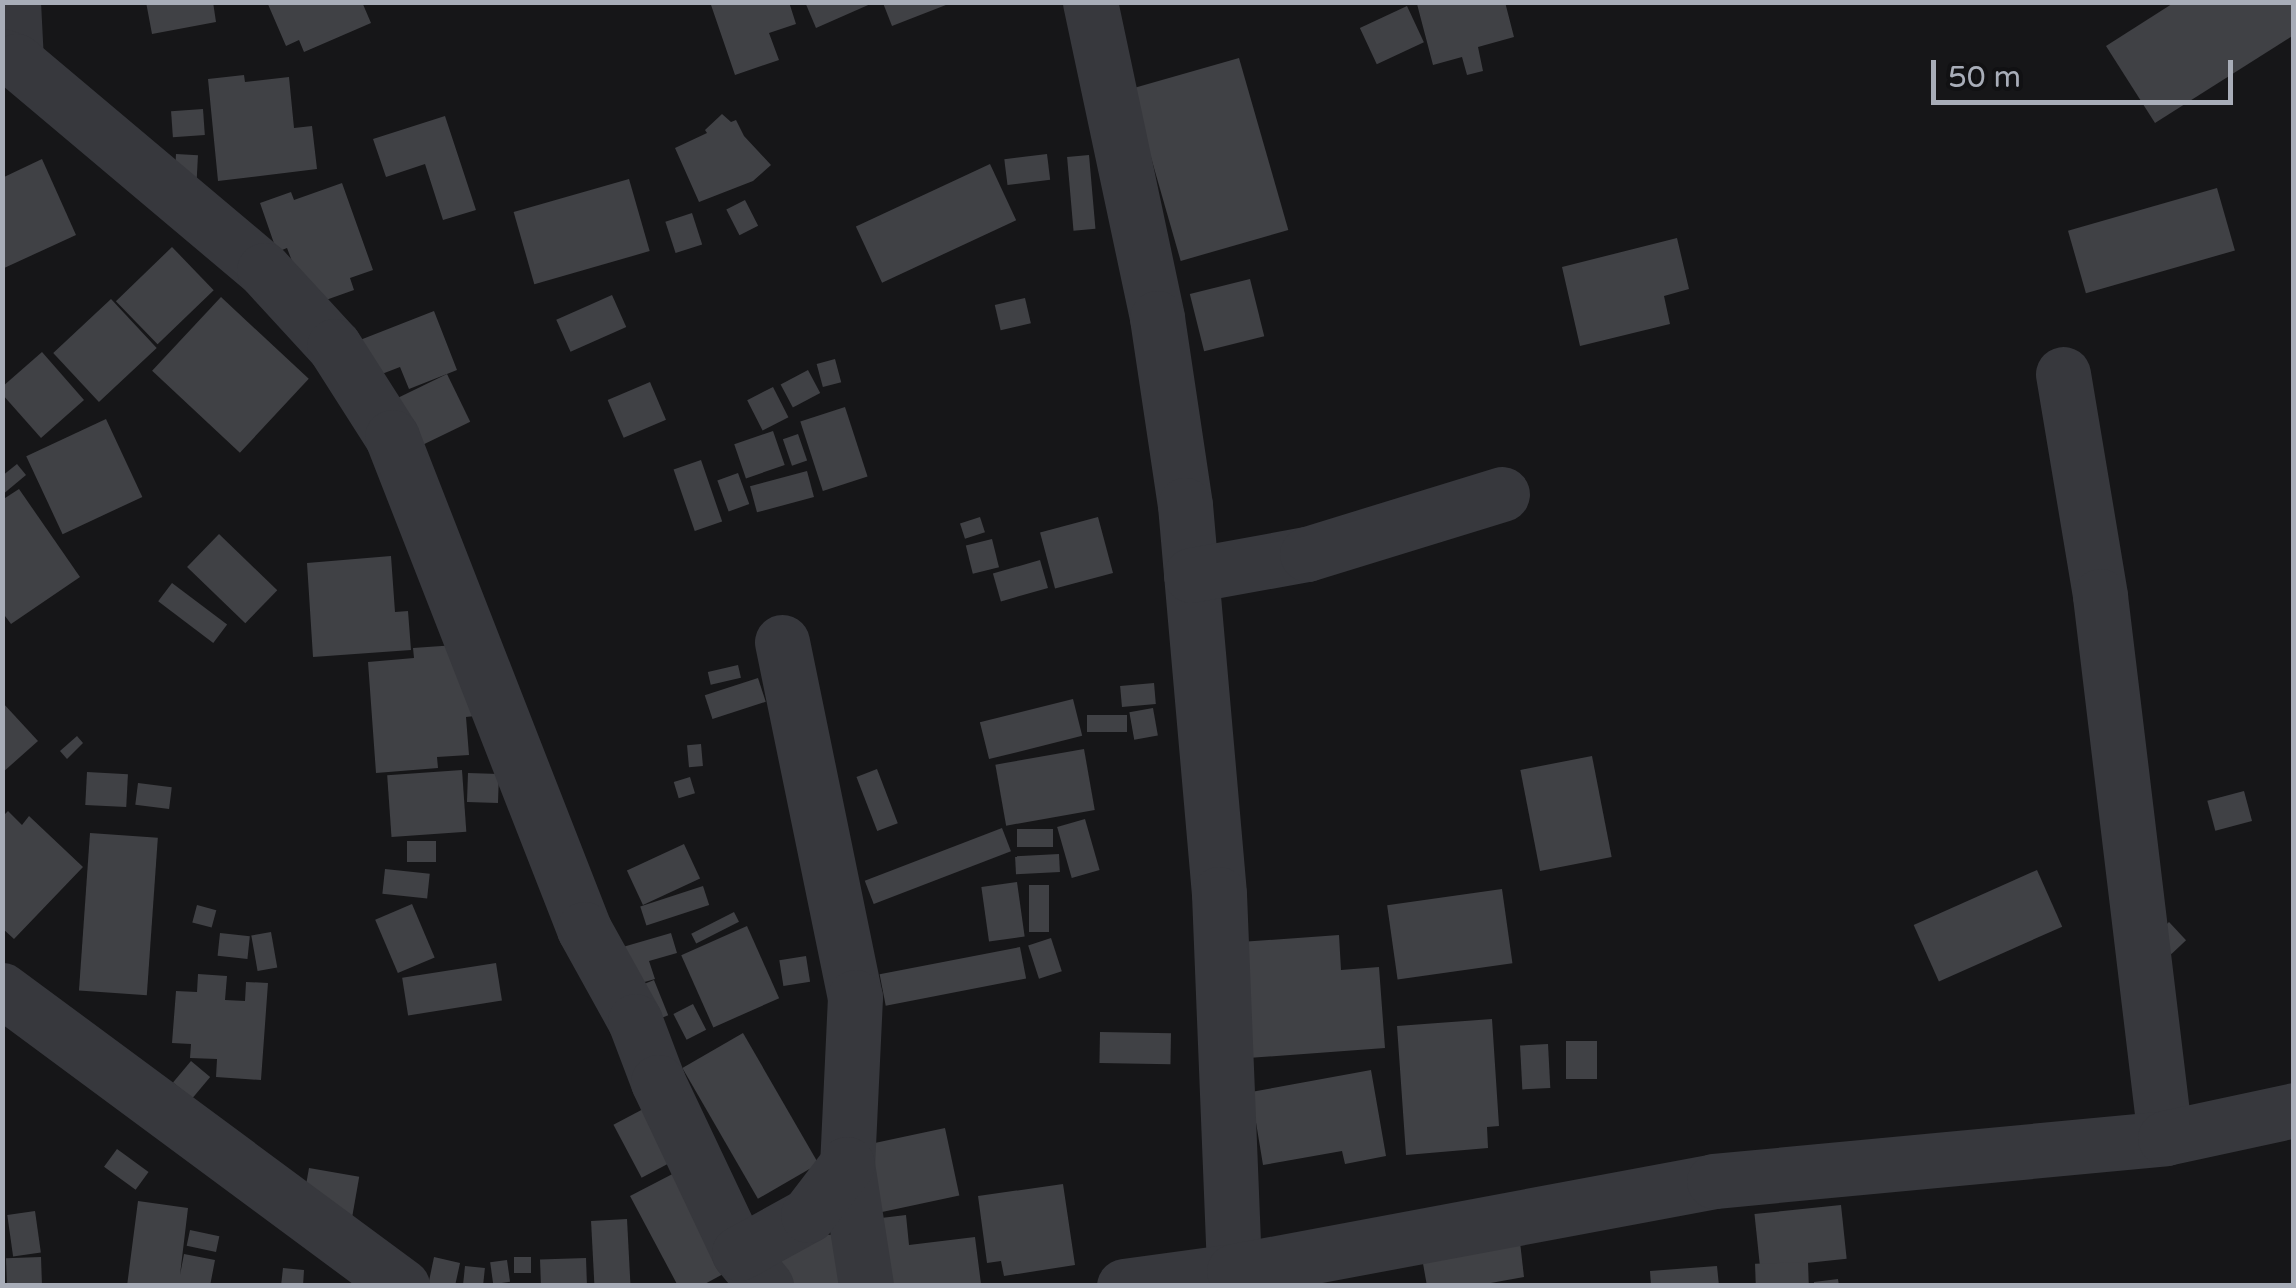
<!DOCTYPE html>
<html>
<head>
<meta charset="utf-8">
<style>
  body { margin:0 }
  #map { position:relative; width:2296px; height:1288px; overflow:hidden; background:#161618; font-family:"Varela Round",sans-serif }
  div>[style] { position:absolute }
  [style*='--x'] { left:calc(var(--x)*1px); top:calc(var(--y)*1px); width:calc(var(--w)*1px); rotate:calc(var(--a)*1deg) }
  .building>* { inset:0; background:#404145; transform-origin:0 0 }
  .minor>* { height:55px; margin:-27.5px; padding:0 27.5px; transform-origin:27.5px; border-radius:27.5px; background:#37383d }
  span { translate:-50% -50%; white-space:nowrap; text-align:center; line-height:1.15; -webkit-text-stroke:8px #111113; paint-order:stroke }
  .frame { position:absolute; inset:0; border:5px solid #a8adb8; pointer-events:none }
  .scale { position:absolute; left:1931px; top:60px; width:302px; height:45px; box-sizing:border-box; border:5px solid #a8adb8; border-top:0; padding-left:12px; font-size:30px; line-height:35px; white-space:nowrap; color:#a8adb8; -webkit-text-stroke:8px #111113; paint-order:stroke }
</style>
</head>
<body>
<div id="map">
  <div class="building">
    <i style="clip-path:polygon(146px 2px,213px 2px,216px 22px,152px 34px)"></i>
    <i style="clip-path:polygon(267px 2px,362px 2px,371px 23px,304px 52px,299px 40px,286px 46px)"></i>
    <i style="clip-path:polygon(710px 2px,789px 2px,796px 24px,769px 33px,779px 60px,735px 75px)"></i>
    <i style="clip-path:polygon(805px 2px,875px 2px,816px 28px)"></i>
    <i style="clip-path:polygon(1505px 2px,1514px 37px,1478px 47px,1483px 71px,1467px 75px,1462px 57px,1433px 65px,1417px 4px)"></i>
    <i style="clip-path:polygon(2175px 2px,2294px 2px,2294px 35px,2155px 123px,2106px 46px)"></i>
    <i style="clip-path:polygon(883px 3px,951px 3px,892px 26px)"></i>
    <i style="left:1407px;top:6px;width:40px;height:52px;rotate:65deg"></i>
    <i style="left:1239px;top:58px;width:179px;height:112px;rotate:74deg"></i>
    <i style="clip-path:polygon(244px 75px,245px 82px,289px 77px,294px 128px,312px 126px,317px 169px,218px 181px,208px 79px)"></i>
    <i style="left:203px;top:109px;width:26px;height:32px;rotate:86deg"></i>
    <i style="clip-path:polygon(722px 114px,731px 122px,736px 120px,744px 136px,771px 165px,753px 181px,699px 202px,675px 148px,707px 133px,705px 130px)"></i>
    <i style="clip-path:polygon(445px 116px,476px 210px,443px 220px,425px 164px,386px 177px,373px 139px)"></i>
    <i style="left:176px;top:154px;width:22px;height:32px;rotate:3deg"></i>
    <i style="left:1047px;top:154px;width:26px;height:43px;rotate:83deg"></i>
    <i style="left:1089px;top:155px;width:74px;height:22px;rotate:85deg"></i>
    <i style="clip-path:polygon(42px 159px,76px 235px,2px 269px,2px 178px)"></i>
    <i style="left:990px;top:164px;width:62px;height:148px;rotate:65deg"></i>
    <i style="left:629px;top:179px;width:75px;height:120px;rotate:74deg"></i>
    <i style="clip-path:polygon(342px 183px,373px 270px,350px 278px,354px 290px,309px 306px,287px 248px,277px 252px,260px 203px,291px 192px,294px 200px)"></i>
    <i style="left:2217px;top:188px;width:65px;height:155px;rotate:74deg"></i>
    <i style="left:745px;top:200px;width:29px;height:21px;rotate:63deg"></i>
    <i style="left:692px;top:213px;width:33px;height:28px;rotate:72deg"></i>
    <i style="clip-path:polygon(1677px 238px,1689px 289px,1664px 296px,1670px 324px,1580px 346px,1562px 267px)"></i>
    <i style="left:172px;top:247px;width:60px;height:78px;rotate:46deg"></i>
    <i style="left:1250px;top:279px;width:59px;height:62px;rotate:76deg"></i>
    <i style="left:612px;top:295px;width:35px;height:61px;rotate:66deg"></i>
    <i style="left:221px;top:297px;width:120px;height:101px;rotate:43deg"></i>
    <i style="left:1025px;top:298px;width:26px;height:31px;rotate:77deg"></i>
    <i style="left:111px;top:299px;width:67px;height:79px;rotate:47deg"></i>
    <i style="clip-path:polygon(434px 311px,457px 370px,409px 389px,400px 367px,374px 377px,360px 340px)"></i>
    <i style="clip-path:polygon(42px 352px,84px 400px,41px 438px,2px 394px,2px 387px)"></i>
    <i style="left:835px;top:359px;width:24px;height:19px;rotate:75deg"></i>
    <i style="left:808px;top:370px;width:26px;height:31px;rotate:62deg"></i>
    <i style="left:447px;top:374px;width:53px;height:55px;rotate:64deg"></i>
    <i style="left:650px;top:382px;width:41px;height:46px;rotate:67deg"></i>
    <i style="left:773px;top:387px;width:34px;height:29px;rotate:63deg"></i>
    <i style="left:845px;top:407px;width:73px;height:47px;rotate:72deg"></i>
    <i style="left:106px;top:419px;width:86px;height:88px;rotate:65deg"></i>
    <i style="left:773px;top:431px;width:36px;height:41px;rotate:71deg"></i>
    <i style="left:798px;top:434px;width:28px;height:16px;rotate:71deg"></i>
    <i style="left:701px;top:460px;width:65px;height:29px;rotate:71deg"></i>
    <i style="clip-path:polygon(17px 464px,26px 475px,2px 495px,2px 476px)"></i>
    <i style="left:807px;top:471px;width:27px;height:59px;rotate:75deg"></i>
    <i style="left:738px;top:473px;width:33px;height:22px;rotate:70deg"></i>
    <i style="clip-path:polygon(19px 489px,80px 577px,11px 624px,2px 612px,2px 500px)"></i>
    <i style="left:980px;top:517px;width:16px;height:21px;rotate:72deg"></i>
    <i style="left:1098px;top:517px;width:58px;height:60px;rotate:75deg"></i>
    <i style="left:219px;top:534px;width:81px;height:46px;rotate:44deg"></i>
    <i style="left:992px;top:539px;width:29px;height:27px;rotate:76deg"></i>
    <i style="clip-path:polygon(391px 556px,395px 612px,408px 611px,411px 650px,313px 657px,307px 563px)"></i>
    <i style="left:1040px;top:560px;width:29px;height:49px;rotate:74deg"></i>
    <i style="left:172px;top:583px;width:69px;height:23px;rotate:37deg"></i>
    <i style="clip-path:polygon(456px 645px,484px 715px,466px 717px,469px 755px,437px 757px,438px 768px,376px 773px,368px 662px,414px 658px,413px 648px)"></i>
    <i style="left:738px;top:665px;width:13px;height:31px;rotate:77deg"></i>
    <i style="left:758px;top:678px;width:25px;height:56px;rotate:72deg"></i>
    <i style="left:1154px;top:683px;width:21px;height:34px;rotate:85deg"></i>
    <i style="left:1073px;top:699px;width:38px;height:96px;rotate:76deg"></i>
    <i style="clip-path:polygon(2px 702px,38px 741px,2px 773px)"></i>
    <i style="left:1153px;top:708px;width:28px;height:24px;rotate:80deg"></i>
    <i style="left:1127px;top:715px;width:17px;height:40px;rotate:90deg"></i>
    <i style="clip-path:polygon(77px 736px,83px 743px,67px 759px,60px 751px)"></i>
    <i style="left:701px;top:744px;width:22px;height:14px;rotate:85deg"></i>
    <i style="left:1084px;top:749px;width:62px;height:90px;rotate:80deg"></i>
    <i style="left:1592px;top:756px;width:103px;height:73px;rotate:79deg"></i>
    <i style="left:877px;top:769px;width:58px;height:22px;rotate:69deg"></i>
    <i style="left:462px;top:770px;width:62px;height:75px;rotate:86deg"></i>
    <i style="left:87px;top:772px;width:41px;height:33px;rotate:3deg"></i>
    <i style="left:468px;top:773px;width:31px;height:29px;rotate:2deg"></i>
    <i style="left:690px;top:777px;width:17px;height:17px;rotate:73deg"></i>
    <i style="left:138px;top:783px;width:34px;height:22px;rotate:7deg"></i>
    <i style="left:2244px;top:791px;width:31px;height:38px;rotate:75deg"></i>
    <i style="clip-path:polygon(8px 811px,22px 825px,29px 816px,83px 867px,14px 939px,2px 928px,2px 817px)"></i>
    <i style="left:1085px;top:819px;width:53px;height:29px;rotate:74deg"></i>
    <i style="left:1002px;top:828px;width:25px;height:147px;rotate:69deg"></i>
    <i style="left:1053px;top:829px;width:18px;height:36px;rotate:90deg"></i>
    <i style="left:90px;top:833px;width:68px;height:158px;rotate:4deg"></i>
    <i style="left:407px;top:841px;width:29px;height:21px"></i>
    <i style="left:684px;top:844px;width:38px;height:63px;rotate:65deg"></i>
    <i style="left:1059px;top:854px;width:18px;height:44px;rotate:87deg"></i>
    <i style="left:385px;top:869px;width:45px;height:25px;rotate:6deg"></i>
    <i style="left:2037px;top:870px;width:62px;height:135px;rotate:66deg"></i>
    <i style="left:1017px;top:882px;width:55px;height:36px;rotate:82deg"></i>
    <i style="left:1029px;top:885px;width:20px;height:47px"></i>
    <i style="left:703px;top:886px;width:20px;height:66px;rotate:72deg"></i>
    <i style="left:1502px;top:889px;width:75px;height:116px;rotate:82deg"></i>
    <i style="left:412px;top:904px;width:58px;height:40px;rotate:67deg"></i>
    <i style="left:197px;top:905px;width:20px;height:18px;rotate:15deg"></i>
    <i style="left:734px;top:912px;width:11px;height:48px;rotate:63deg"></i>
    <i style="left:2169px;top:922px;width:25px;height:20px;rotate:47deg"></i>
    <i style="left:747px;top:926px;width:79px;height:72px;rotate:66deg"></i>
    <i style="left:271px;top:932px;width:36px;height:20px;rotate:80deg"></i>
    <i style="left:220px;top:933px;width:30px;height:23px;rotate:6deg"></i>
    <i style="clip-path:polygon(671px 933px,677px 953px,649px 961px,655px 979px,627px 987px,616px 949px)"></i>
    <i style="clip-path:polygon(1339px 935px,1341px 970px,1379px 967px,1385px 1048px,1248px 1058px,1240px 942px)"></i>
    <i style="left:1051px;top:938px;width:35px;height:24px;rotate:72deg"></i>
    <i style="left:1020px;top:947px;width:32px;height:143px;rotate:79deg"></i>
    <i style="left:806px;top:956px;width:26px;height:27px;rotate:81deg"></i>
    <i style="left:496px;top:963px;width:38px;height:95px;rotate:81deg"></i>
    <i style="clip-path:polygon(198px 974px,227px 976px,225px 1000px,245px 1001px,246px 982px,268px 983px,261px 1080px,216px 1077px,217px 1059px,190px 1058px,191px 1044px,172px 1043px,176px 991px,197px 992px)"></i>
    <i style="left:654px;top:980px;width:38px;height:24px;rotate:68deg"></i>
    <i style="left:693px;top:1004px;width:29px;height:22px;rotate:63deg"></i>
    <i style="clip-path:polygon(1492px 1019px,1499px 1126px,1487px 1127px,1488px 1148px,1406px 1155px,1397px 1026px)"></i>
    <i style="left:1100px;top:1032px;width:71px;height:31px;rotate:1deg"></i>
    <i style="left:743px;top:1033px;width:151px;height:70px;rotate:60deg"></i>
    <i style="left:1566px;top:1041px;width:31px;height:38px"></i>
    <i style="left:1548px;top:1044px;width:44px;height:28px;rotate:87deg"></i>
    <i style="left:191px;top:1061px;width:25px;height:28px;rotate:40deg"></i>
    <i style="clip-path:polygon(1371px 1070px,1386px 1156px,1345px 1164px,1342px 1151px,1263px 1165px,1251px 1092px)"></i>
    <i style="left:647px;top:1107px;width:60px;height:38px;rotate:62deg"></i>
    <i style="left:945px;top:1128px;width:69px;height:85px;rotate:78deg"></i>
    <i style="left:117px;top:1149px;width:39px;height:22px;rotate:36deg"></i>
    <i style="clip-path:polygon(686px 1167px,738px 1266px,701px 1286px,678px 1286px,630px 1196px)"></i>
    <i style="left:309px;top:1168px;width:51px;height:44px;rotate:10deg"></i>
    <i style="clip-path:polygon(1063px 1184px,1075px 1265px,1004px 1276px,1001px 1261px,987px 1263px,978px 1196px)"></i>
    <i style="clip-path:polygon(138px 1201px,188px 1208px,180px 1275px,184px 1254px,215px 1260px,210px 1286px,127px 1286px)"></i>
    <i style="left:1841px;top:1205px;width:54px;height:87px;rotate:84deg"></i>
    <i style="left:35px;top:1211px;width:42px;height:28px;rotate:82deg"></i>
    <i style="clip-path:polygon(906px 1215px,909px 1245px,975px 1237px,981px 1284px,889px 1286px,881px 1218px)"></i>
    <i style="left:627px;top:1219px;width:67px;height:36px;rotate:87deg"></i>
    <i style="left:190px;top:1230px;width:30px;height:16px;rotate:12deg"></i>
    <i style="clip-path:polygon(848px 1234px,850px 1286px,780px 1286px,778px 1247px,799px 1236px)"></i>
    <i style="clip-path:polygon(1520px 1242px,1524px 1277px,1474px 1286px,1427px 1286px,1422px 1258px)"></i>
    <i style="left:41px;top:1257px;width:29px;height:35px;rotate:88deg"></i>
    <i style="clip-path:polygon(434px 1257px,460px 1263px,455px 1286px,428px 1286px)"></i>
    <i style="left:514px;top:1257px;width:17px;height:16px"></i>
    <i style="left:586px;top:1258px;width:28px;height:46px;rotate:88deg"></i>
    <i style="left:507px;top:1260px;width:22px;height:17px;rotate:82deg"></i>
    <i style="left:1808px;top:1262px;width:24px;height:53px;rotate:88deg"></i>
    <i style="left:465px;top:1266px;width:20px;height:20px;rotate:6deg"></i>
    <i style="clip-path:polygon(1717px 1266px,1719px 1286px,1651px 1286px,1650px 1271px)"></i>
    <i style="clip-path:polygon(283px 1268px,304px 1270px,303px 1286px,281px 1286px)"></i>
    <i style="clip-path:polygon(1838px 1279px,1839px 1286px,1814px 1286px,1814px 1282px)"></i>
  </div>
  <div class="minor">
    <i style="--x:13;--y:2;--w:59;--a:87.1"></i>
    <i style="--x:1090;--y:2;--w:323;--a:78"></i>
    <i style="--x:1157;--y:318;--w:189;--a:81.5"></i>
    <i style="--x:1185;--y:505;--w:390;--a:85"></i>
    <i style="--x:1219;--y:894;--w:377;--a:87.7"></i>
    <i style="--x:2;--y:56;--w:15;--a:20"></i>
    <i style="--x:16;--y:61;--w:324;--a:40.1"></i>
    <i style="--x:264;--y:270;--w:103;--a:47.4"></i>
    <i style="--x:334;--y:346;--w:108;--a:57.5"></i>
    <i style="--x:392;--y:437;--w:528;--a:68.68"></i>
    <i style="--x:584;--y:929;--w:105;--a:61"></i>
    <i style="--x:635;--y:1021;--w:65;--a:69.3"></i>
    <i style="--x:658;--y:1082;--w:189;--a:64.7"></i>
    <i style="--x:739;--y:1253;--w:43;--a:50.7"></i>
    <i style="--x:2063;--y:374;--w:225;--a:80.5"></i>
    <i style="--x:2100;--y:596;--w:546;--a:83.16"></i>
    <i style="--x:1191;--y:575;--w:118;--a:-10.3"></i>
    <i style="--x:1307;--y:554;--w:204;--a:-17.1"></i>
    <i style="--x:782;--y:642;--w:362;--a:78.4"></i>
    <i style="--x:855;--y:997;--w:167;--a:92.7"></i>
    <i style="--x:847;--y:1164;--w:123;--a:81.1"></i>
    <i style="--x:2;--y:990;--w:498;--a:36.5"></i>
    <i style="--x:739;--y:1253;--w:79;--a:-28.8"></i>
    <i style="--x:808;--y:1215;--w:64;--a:-52.6"></i>
    <i style="--x:1124;--y:1286;--w:111;--a:-7.8"></i>
    <i style="--x:1234;--y:1271;--w:488;--a:-10.6"></i>
    <i style="--x:1714;--y:1181;--w:453;--a:-5.4"></i>
    <i style="--x:2165;--y:1138;--w:132;--a:-12.2"></i>
  </div>
  <div class="frame"></div>
  <div class="scale">50 m</div>
</div>
</body>
</html>
